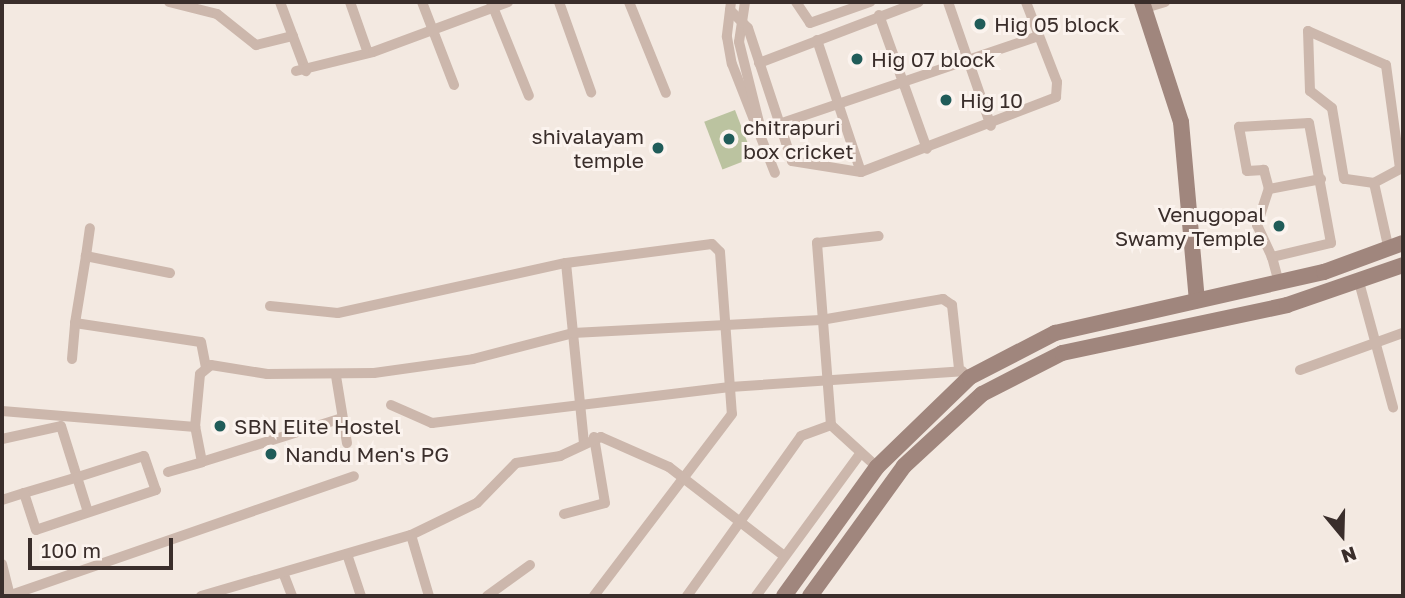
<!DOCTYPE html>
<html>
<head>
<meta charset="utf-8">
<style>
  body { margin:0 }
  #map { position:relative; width:1405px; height:598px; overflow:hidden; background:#f3e9e1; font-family:"Golos Text",sans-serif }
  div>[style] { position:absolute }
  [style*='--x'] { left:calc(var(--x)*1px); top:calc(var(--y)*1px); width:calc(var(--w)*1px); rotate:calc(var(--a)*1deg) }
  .green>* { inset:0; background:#bbc3a0; transform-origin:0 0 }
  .street>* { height:10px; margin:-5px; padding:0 5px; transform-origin:5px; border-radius:5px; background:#ccb7ac }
  .secondary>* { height:16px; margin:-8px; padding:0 8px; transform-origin:8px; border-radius:8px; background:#a0867d }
  .dots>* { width:19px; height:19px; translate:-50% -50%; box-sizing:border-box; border:4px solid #fbf3ee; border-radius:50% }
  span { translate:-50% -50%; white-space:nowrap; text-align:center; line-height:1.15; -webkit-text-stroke:6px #fbf3ee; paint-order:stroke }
  .poi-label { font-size:21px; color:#3a2e2b }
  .left { translate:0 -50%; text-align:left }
  .right { translate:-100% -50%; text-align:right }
  .frame { position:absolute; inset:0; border:4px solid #3a2e2b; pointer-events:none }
  .north { position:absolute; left:1307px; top:500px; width:70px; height:70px; -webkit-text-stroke:5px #fbf3ee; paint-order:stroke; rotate:161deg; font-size:19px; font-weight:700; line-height:28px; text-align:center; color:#3a2e2b }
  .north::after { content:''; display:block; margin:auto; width:24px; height:32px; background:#3a2e2b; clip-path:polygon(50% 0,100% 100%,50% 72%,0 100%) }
  .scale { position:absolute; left:28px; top:538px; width:145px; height:32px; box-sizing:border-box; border:4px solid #3a2e2b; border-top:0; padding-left:9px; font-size:21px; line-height:24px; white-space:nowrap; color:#3a2e2b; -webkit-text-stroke:5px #fbf3ee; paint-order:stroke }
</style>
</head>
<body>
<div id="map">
  <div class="green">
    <i style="left:735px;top:110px;width:51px;height:33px;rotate:69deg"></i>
  </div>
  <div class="street">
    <i style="--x:169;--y:2;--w:49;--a:14"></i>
    <i style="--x:217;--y:14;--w:50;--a:38.5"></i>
    <i style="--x:256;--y:45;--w:38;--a:-14"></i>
    <i style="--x:280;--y:2;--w:74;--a:69.4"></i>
    <i style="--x:350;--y:2;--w:54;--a:70.6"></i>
    <i style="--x:422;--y:2;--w:89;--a:68.9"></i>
    <i style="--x:491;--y:2;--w:101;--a:68"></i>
    <i style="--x:559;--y:2;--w:96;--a:70.4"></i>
    <i style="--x:629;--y:2;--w:98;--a:67.9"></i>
    <i style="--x:731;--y:2;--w:35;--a:97"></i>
    <i style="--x:727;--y:37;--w:27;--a:80"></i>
    <i style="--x:732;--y:64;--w:117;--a:68.5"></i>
    <i style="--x:745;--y:2;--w:40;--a:98.5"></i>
    <i style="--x:739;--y:42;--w:91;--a:76"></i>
    <i style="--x:796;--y:2;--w:25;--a:56"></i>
    <i style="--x:810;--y:23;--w:64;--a:-19.3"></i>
    <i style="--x:948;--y:2;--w:131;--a:70.9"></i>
    <i style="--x:1145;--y:8;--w:21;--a:-17"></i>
    <i style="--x:730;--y:10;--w:25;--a:45"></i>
    <i style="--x:748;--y:28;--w:140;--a:71.7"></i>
    <i style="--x:792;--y:161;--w:70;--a:9.1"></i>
    <i style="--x:861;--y:172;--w:209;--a:-21"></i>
    <i style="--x:1056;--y:97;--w:15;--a:-86"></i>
    <i style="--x:1057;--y:82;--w:86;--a:-111.2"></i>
    <i style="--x:879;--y:15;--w:142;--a:70.3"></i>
    <i style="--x:817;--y:40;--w:139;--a:71.6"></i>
    <i style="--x:759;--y:63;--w:171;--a:-20.9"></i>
    <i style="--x:296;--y:71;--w:79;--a:-13.9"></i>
    <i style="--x:373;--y:52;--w:144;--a:-20.3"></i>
    <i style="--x:761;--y:130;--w:293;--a:-18.7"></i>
    <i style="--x:1374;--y:183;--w:30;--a:-172"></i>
    <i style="--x:1344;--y:179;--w:72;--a:-99.6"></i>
    <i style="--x:1332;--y:108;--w:28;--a:-142"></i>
    <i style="--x:1310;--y:91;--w:60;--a:-91.9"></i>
    <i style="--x:1308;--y:31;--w:85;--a:23.6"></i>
    <i style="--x:1386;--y:65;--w:105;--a:82.3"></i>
    <i style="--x:1400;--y:169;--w:30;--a:152"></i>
    <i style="--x:1374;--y:183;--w:69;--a:77.4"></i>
    <i style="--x:1269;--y:189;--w:53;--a:-10.9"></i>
    <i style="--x:86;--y:256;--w:28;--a:-82"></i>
    <i style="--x:1272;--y:257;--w:35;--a:-115"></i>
    <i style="--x:1257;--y:225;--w:38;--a:-72"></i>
    <i style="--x:1269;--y:189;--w:20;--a:-105"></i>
    <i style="--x:1264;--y:170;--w:17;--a:177"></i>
    <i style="--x:1247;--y:171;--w:45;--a:-100.3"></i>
    <i style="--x:1239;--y:127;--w:70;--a:-3.3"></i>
    <i style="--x:1309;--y:123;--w:122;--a:79.6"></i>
    <i style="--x:1331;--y:243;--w:61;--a:166.7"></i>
    <i style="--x:1272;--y:257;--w:27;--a:75"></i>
    <i style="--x:566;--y:263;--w:182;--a:84.3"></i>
    <i style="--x:170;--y:273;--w:86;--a:-168.6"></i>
    <i style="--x:86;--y:256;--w:68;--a:99.3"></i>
    <i style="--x:75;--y:323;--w:127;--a:8.6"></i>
    <i style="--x:201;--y:342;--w:25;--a:79"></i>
    <i style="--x:1359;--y:282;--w:130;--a:74.8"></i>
    <i style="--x:270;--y:306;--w:68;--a:5.9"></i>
    <i style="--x:338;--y:313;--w:233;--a:-12.4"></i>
    <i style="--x:566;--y:263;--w:147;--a:-7.4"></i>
    <i style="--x:712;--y:244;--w:11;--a:45"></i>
    <i style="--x:720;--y:252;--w:162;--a:85.8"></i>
    <i style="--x:732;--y:414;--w:228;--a:127.2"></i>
    <i style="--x:72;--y:359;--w:36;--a:-85"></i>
    <i style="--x:1300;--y:370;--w:109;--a:-19.8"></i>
    <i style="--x:336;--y:376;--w:68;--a:80.7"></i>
    <i style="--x:391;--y:405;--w:45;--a:23.7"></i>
    <i style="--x:432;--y:423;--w:300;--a:-6.9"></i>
    <i style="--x:730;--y:387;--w:233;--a:-3.9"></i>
    <i style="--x:2;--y:411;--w:194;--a:4.7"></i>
    <i style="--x:339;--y:419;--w:144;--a:162.6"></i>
    <i style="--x:202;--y:462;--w:36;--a:-101"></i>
    <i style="--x:195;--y:427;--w:53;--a:-84.6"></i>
    <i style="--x:200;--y:374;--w:14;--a:-39"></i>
    <i style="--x:211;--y:365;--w:57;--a:9.1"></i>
    <i style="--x:267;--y:374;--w:107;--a:-0.5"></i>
    <i style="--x:374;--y:373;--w:100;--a:-8"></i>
    <i style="--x:473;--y:359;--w:103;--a:-14.6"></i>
    <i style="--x:573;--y:333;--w:248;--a:-3"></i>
    <i style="--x:821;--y:320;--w:124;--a:-9.8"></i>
    <i style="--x:943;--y:299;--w:11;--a:34"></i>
    <i style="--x:952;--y:305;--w:63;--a:83.7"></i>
    <i style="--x:2;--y:439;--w:60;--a:-12.4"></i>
    <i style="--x:61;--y:426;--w:90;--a:72.6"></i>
    <i style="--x:877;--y:467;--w:62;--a:-137.6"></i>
    <i style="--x:831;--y:425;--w:183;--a:-94.4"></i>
    <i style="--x:817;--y:243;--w:62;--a:-6.4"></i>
    <i style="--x:168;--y:472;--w:35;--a:-16"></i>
    <i style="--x:2;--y:500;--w:23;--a:-18"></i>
    <i style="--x:24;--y:493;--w:56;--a:-16.5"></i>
    <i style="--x:78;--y:477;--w:69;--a:-17.7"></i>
    <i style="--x:144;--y:456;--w:36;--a:71"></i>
    <i style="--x:156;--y:490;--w:126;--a:161.6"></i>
    <i style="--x:36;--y:530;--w:39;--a:-108"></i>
    <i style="--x:564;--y:514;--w:42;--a:-15"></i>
    <i style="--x:605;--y:503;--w:67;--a:-99.5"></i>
    <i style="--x:411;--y:535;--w:64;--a:73.6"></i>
    <i style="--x:347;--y:554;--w:44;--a:71.6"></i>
    <i style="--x:2;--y:564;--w:33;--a:76"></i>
    <i style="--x:284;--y:575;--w:22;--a:69"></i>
    <i style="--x:8;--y:596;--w:366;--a:-19.1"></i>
    <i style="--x:201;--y:596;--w:219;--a:-16.2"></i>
    <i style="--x:411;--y:535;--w:73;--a:-25.9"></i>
    <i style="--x:477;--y:503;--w:56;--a:-45.7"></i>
    <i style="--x:516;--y:463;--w:45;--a:-9"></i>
    <i style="--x:560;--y:456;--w:45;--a:-24.9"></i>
    <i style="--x:601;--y:437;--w:74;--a:23.8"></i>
    <i style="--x:669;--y:467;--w:144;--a:37.7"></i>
    <i style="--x:487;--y:596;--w:53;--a:-35.8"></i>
    <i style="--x:687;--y:596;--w:196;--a:-54.5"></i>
    <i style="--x:801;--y:436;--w:32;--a:-20"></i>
    <i style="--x:756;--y:596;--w:176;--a:-53.8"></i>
  </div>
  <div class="secondary">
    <i style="--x:1142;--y:2;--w:126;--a:72"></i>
    <i style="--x:1181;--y:122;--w:179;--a:84.9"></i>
    <i style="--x:784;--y:596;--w:159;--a:-54.2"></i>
    <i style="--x:877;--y:467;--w:129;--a:-44.1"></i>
    <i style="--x:970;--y:377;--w:96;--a:-27.4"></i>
    <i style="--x:1055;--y:333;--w:276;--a:-12.8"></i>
    <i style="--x:1324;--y:272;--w:84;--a:-20.2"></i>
    <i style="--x:810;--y:596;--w:160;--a:-54.1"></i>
    <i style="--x:904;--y:466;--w:106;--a:-42.7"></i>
    <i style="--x:982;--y:394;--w:90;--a:-27.1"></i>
    <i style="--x:1062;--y:353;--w:230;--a:-12"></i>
    <i style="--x:1287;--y:305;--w:123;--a:-19"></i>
  </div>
  <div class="dots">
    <i style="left:980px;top:24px;background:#205c59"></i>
    <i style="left:857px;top:59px;background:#205c59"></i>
    <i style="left:946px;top:100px;background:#205c59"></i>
    <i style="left:729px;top:139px;background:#205c59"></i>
    <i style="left:658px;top:148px;background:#205c59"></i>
    <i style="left:1279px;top:226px;background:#205c59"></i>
    <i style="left:220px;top:426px;background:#205c59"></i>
    <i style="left:271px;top:454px;background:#205c59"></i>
  </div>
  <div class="poi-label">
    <span class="left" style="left:994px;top:24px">Hig 05 block</span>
    <span class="left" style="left:871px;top:59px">Hig 07 block</span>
    <span class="left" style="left:960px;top:100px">Hig 10</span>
    <span class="left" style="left:743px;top:139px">chitrapuri<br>box cricket</span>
    <span class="right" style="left:644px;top:148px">shivalayam<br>temple</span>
    <span class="right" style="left:1265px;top:226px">Venugopal<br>Swamy Temple</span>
    <span class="left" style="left:234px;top:426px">SBN Elite Hostel</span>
    <span class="left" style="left:285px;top:454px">Nandu Men's PG</span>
  </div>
  <div class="frame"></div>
  <div class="north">N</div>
  <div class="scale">100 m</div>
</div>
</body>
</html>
